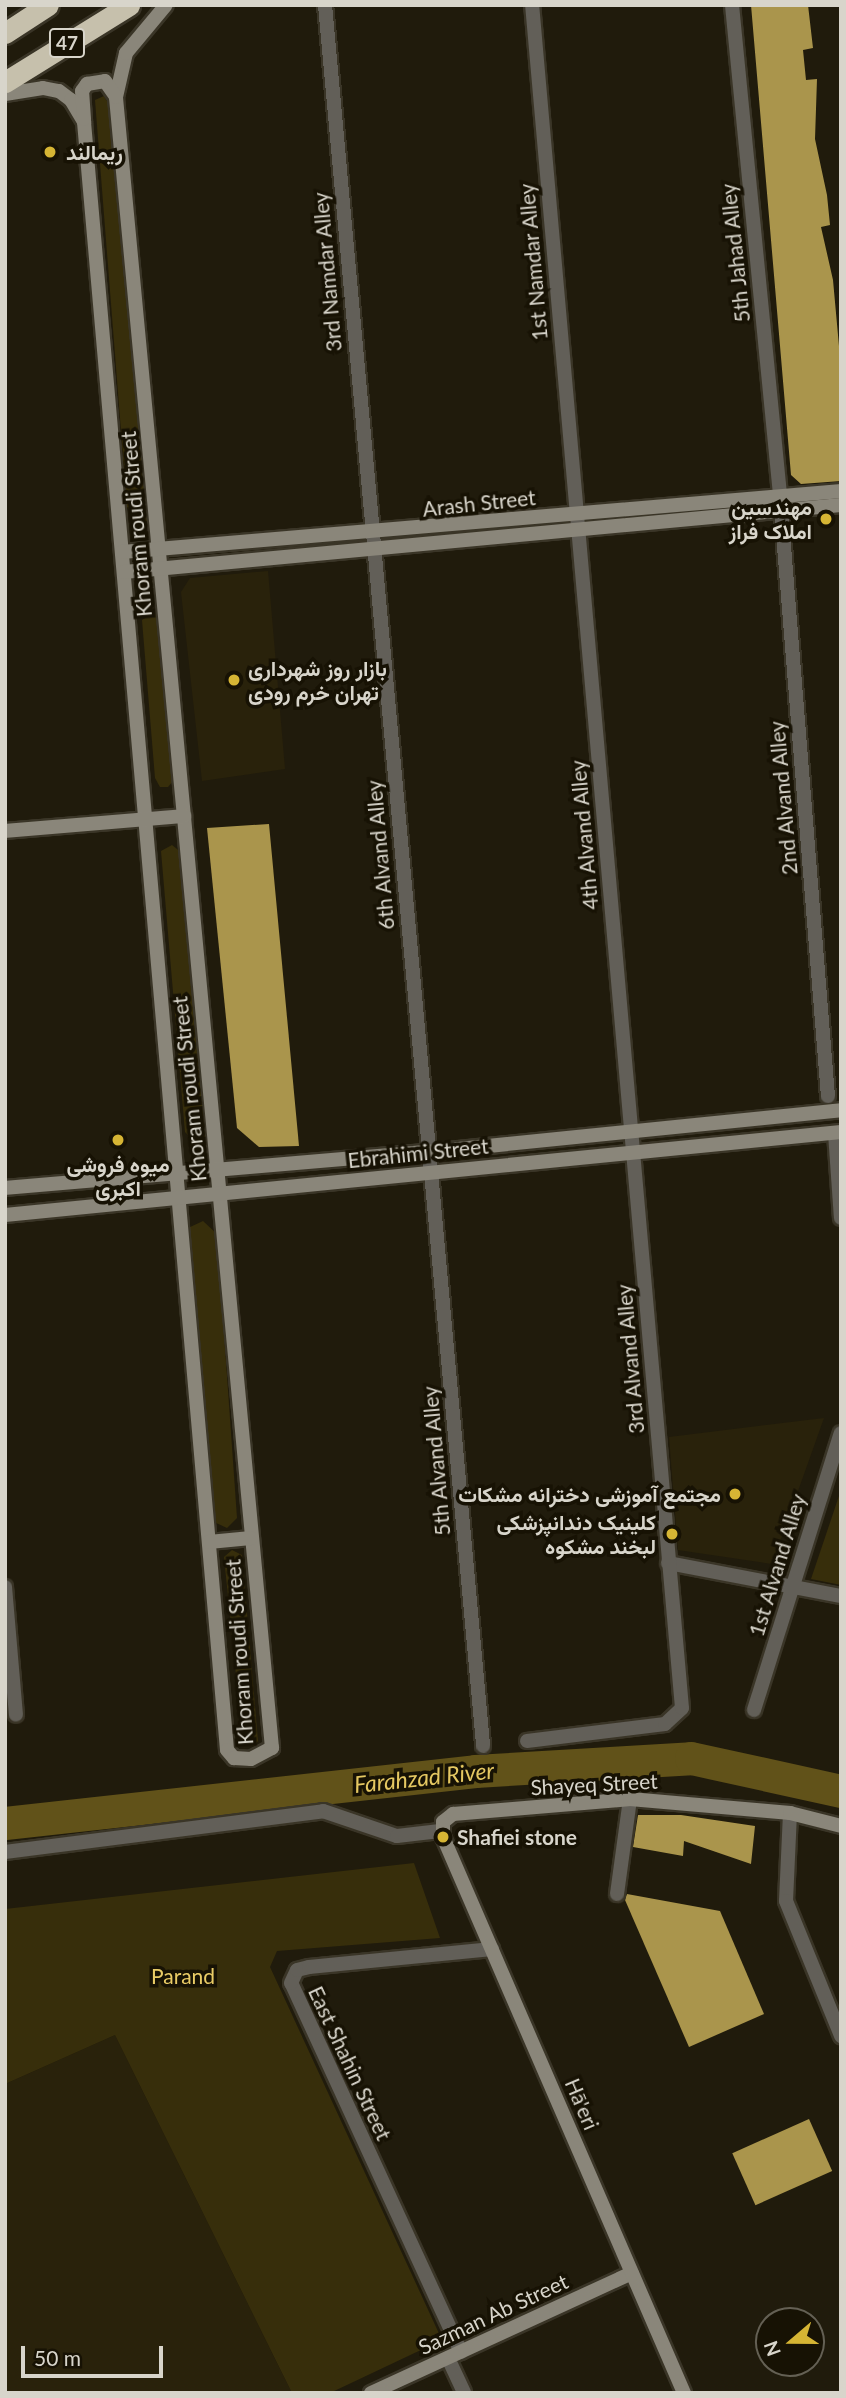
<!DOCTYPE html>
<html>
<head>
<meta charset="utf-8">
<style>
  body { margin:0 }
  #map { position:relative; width:846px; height:2398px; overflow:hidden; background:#201b0c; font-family:Lato,Vazirmatn,sans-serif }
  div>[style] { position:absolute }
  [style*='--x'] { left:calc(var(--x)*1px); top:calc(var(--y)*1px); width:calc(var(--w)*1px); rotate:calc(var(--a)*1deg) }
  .built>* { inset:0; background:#29220b }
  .green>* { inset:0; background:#372e0b }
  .river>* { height:33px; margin:-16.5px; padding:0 16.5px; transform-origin:16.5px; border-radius:16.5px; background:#615219 }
  .building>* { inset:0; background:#aa954c; transform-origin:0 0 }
  .roads { filter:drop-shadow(2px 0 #3a3527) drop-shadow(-2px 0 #3a3527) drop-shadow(0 2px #3a3527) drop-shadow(0 -2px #3a3527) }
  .street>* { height:14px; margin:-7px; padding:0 7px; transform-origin:7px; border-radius:7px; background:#625f58 }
  .secondary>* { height:14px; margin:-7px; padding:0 7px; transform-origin:7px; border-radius:7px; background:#8a867a }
  .highway>* { height:21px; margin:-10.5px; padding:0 10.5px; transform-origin:10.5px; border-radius:10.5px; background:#c6c0ac }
  .dots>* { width:19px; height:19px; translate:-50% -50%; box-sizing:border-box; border:4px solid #171204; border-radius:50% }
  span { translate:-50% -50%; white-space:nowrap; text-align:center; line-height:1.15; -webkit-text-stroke:7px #171204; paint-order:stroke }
  .shield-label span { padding:2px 5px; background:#171204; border:2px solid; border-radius:5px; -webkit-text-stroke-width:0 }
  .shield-label { font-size:19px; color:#d8d5cb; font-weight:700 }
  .poi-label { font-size:21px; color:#d8d5cb; font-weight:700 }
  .left { translate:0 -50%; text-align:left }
  .right { translate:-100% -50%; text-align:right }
  .street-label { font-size:21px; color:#d8d5cb }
  .park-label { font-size:21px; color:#eacc66 }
  .water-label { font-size:23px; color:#e5c862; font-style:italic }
  .frame { position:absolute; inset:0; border:7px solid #d8d5cb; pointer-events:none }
  .north { position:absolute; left:755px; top:2307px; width:70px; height:70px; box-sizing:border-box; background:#171204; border:2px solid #646054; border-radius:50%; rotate:250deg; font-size:19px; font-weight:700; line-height:28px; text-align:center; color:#d8d5cb }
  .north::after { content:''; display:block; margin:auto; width:24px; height:32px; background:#d6b534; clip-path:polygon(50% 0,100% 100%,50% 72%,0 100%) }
  .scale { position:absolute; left:21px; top:2346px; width:142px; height:32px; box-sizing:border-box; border:4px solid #d8d5cb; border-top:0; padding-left:9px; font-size:21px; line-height:24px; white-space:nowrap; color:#d8d5cb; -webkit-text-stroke:5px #171204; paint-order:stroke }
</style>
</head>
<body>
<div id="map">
  <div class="built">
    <i style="clip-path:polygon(268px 571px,285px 769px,202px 781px,181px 592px,190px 578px)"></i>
    <i style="clip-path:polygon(824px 1418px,772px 1564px,678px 1550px,669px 1437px)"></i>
    <i style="clip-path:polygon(115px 2035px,292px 2393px,5px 2393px,5px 2084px)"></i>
  </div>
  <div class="green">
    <i style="clip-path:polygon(104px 96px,114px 113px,149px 513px,147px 521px,139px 522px,127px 507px,95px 100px)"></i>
    <i style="clip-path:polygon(153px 613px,159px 616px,173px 781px,168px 787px,160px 787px,155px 778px,142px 620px)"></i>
    <i style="clip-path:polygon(172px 845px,182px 853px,205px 1136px,198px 1146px,185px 1132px,161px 851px)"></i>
    <i style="clip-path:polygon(203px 1221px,217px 1234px,237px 1518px,227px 1528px,214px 1522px,188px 1228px)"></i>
    <i style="clip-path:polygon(841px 1490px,841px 1585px,811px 1579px)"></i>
    <i style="clip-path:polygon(232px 1550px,242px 1555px,258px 1741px,254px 1746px,244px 1741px,242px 1734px,224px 1557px)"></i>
    <i style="clip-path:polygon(414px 1863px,440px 1938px,277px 1951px,270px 1967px,442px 2340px,330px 2393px,292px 2393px,115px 2035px,5px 2084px,5px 1909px)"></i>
  </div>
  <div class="river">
    <i style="--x:5;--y:1823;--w:473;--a:-6.3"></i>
    <i style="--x:475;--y:1771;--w:216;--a:-3.4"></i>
    <i style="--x:691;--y:1758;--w:154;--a:12.4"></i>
  </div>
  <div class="building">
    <i style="clip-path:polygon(751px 5px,808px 5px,813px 48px,803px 50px,806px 80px,817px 79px,815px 139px,827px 195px,830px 225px,821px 227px,833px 280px,841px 368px,841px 481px,801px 484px,791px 475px)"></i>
    <i style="clip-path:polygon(269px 824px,299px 1146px,259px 1147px,237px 1128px,207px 828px)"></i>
    <i style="clip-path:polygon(638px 1815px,681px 1815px,755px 1826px,751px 1864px,684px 1841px,683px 1856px,633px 1847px)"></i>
    <i style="clip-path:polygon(627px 1894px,720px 1911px,764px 2014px,689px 2047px,625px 1900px)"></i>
    <i style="left:809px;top:2119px;width:57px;height:84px;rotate:66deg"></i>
  </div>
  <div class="roads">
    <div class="street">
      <i style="--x:325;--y:5;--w:1748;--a:84.81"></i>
      <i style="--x:732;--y:5;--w:493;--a:84.4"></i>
      <i style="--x:780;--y:496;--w:602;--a:85.43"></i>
      <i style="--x:835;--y:1133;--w:85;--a:86"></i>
      <i style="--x:668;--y:1563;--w:176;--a:10.8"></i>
      <i style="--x:5;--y:1587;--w:128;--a:85.1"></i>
      <i style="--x:754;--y:1710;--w:290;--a:-72.6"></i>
      <i style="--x:527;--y:1741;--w:139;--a:-7"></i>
      <i style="--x:665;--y:1724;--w:23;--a:-43"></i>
      <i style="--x:682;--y:1708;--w:1710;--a:-95.03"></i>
      <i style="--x:790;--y:1813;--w:88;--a:92.6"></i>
      <i style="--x:786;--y:1901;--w:146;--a:67.8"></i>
      <i style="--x:5;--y:1852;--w:321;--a:-7.3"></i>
      <i style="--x:323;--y:1811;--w:78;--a:18.7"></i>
      <i style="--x:397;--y:1836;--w:43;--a:-6.6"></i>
      <i style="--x:617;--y:1894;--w:96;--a:-82.2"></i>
      <i style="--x:461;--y:2352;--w:406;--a:-114.7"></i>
      <i style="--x:291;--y:1983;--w:14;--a:-65"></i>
      <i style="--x:297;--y:1970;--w:12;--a:-14"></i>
      <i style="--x:309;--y:1967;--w:184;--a:-5.6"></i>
      <i style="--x:448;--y:2358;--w:38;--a:65"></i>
    </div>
    <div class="secondary">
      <i style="--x:5;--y:94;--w:38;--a:-9"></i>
      <i style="--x:43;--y:88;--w:16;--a:11"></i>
      <i style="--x:59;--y:91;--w:15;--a:37"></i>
      <i style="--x:71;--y:100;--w:26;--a:59"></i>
      <i style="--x:84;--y:122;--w:1634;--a:84.98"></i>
      <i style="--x:227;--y:1750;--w:11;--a:49"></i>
      <i style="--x:234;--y:1758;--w:17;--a:3"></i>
      <i style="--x:251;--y:1759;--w:24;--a:-28"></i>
      <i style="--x:272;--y:1748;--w:1658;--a:-95.4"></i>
      <i style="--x:116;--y:97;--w:45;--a:-77.2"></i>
      <i style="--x:126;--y:53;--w:62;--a:-50.2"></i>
      <i style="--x:84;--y:119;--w:28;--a:-94"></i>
      <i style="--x:82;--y:91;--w:9;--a:-54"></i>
      <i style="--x:87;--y:84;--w:18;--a:-9"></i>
      <i style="--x:105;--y:81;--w:19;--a:55"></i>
      <i style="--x:122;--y:552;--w:722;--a:-4.85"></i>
      <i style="--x:124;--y:572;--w:720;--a:-5.34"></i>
      <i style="--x:5;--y:831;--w:180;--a:-4.8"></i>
      <i style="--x:5;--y:1188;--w:426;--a:-4.9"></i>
      <i style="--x:429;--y:1152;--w:414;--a:-5.8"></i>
      <i style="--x:5;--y:1215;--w:840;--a:-5.67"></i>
      <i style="--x:209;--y:1542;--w:42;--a:-5.4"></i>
      <i style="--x:371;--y:2393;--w:287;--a:-24.7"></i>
      <i style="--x:684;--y:2393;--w:606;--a:-113.43"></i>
      <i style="--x:443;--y:1837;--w:15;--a:-90"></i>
      <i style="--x:443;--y:1822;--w:13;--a:-39"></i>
      <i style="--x:453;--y:1814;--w:178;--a:-4.8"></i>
      <i style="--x:630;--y:1799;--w:161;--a:5"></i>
      <i style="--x:790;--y:1813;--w:53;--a:14.3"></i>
    </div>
    <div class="highway">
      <i style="--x:5;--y:33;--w:51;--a:-33.1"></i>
      <i style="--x:5;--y:82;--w:146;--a:-31.8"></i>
    </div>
  </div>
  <div class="dots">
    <i style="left:50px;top:152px;background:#d6b534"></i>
    <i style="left:826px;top:519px;background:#d6b534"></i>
    <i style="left:234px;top:680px;background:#d6b534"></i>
    <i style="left:118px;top:1140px;background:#d6b534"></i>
    <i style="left:735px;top:1494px;background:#d6b534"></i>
    <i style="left:672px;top:1534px;background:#d6b534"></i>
    <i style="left:443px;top:1837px;background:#d6b534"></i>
  </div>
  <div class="shield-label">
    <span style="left:67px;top:43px">47</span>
  </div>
  <div class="poi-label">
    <span class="left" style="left:66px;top:152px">ریمالند</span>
    <span class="right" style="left:812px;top:519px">مهندسین<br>املاک فراز</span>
    <span class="left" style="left:248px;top:680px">بازار روز شهرداری<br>تهران خرم رودی</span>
    <span style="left:118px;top:1176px">میوه فروشی<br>اکبری</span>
    <span class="right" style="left:721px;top:1494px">مجتمع آموزشی دخترانه مشکات</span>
    <span class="right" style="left:656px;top:1534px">کلینیک دندانپزشکی<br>لبخند مشکوه</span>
    <span class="left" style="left:457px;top:1837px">Shafiei stone</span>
  </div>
  <div class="street-label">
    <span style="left:735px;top:253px;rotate:-96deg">5th Jahad Alley</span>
    <span style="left:533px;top:262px;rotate:-95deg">1st Namdar Alley</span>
    <span style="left:327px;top:272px;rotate:-95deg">3rd Namdar Alley</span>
    <span style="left:479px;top:503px;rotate:-6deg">Arash Street</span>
    <span style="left:136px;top:524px;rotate:-95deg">Khoram roudi Street</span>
    <span style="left:783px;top:798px;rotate:-95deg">2nd Alvand Alley</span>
    <span style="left:584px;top:835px;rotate:-95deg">4th Alvand Alley</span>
    <span style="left:380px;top:855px;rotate:-95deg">6th Alvand Alley</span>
    <span style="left:189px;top:1089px;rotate:-96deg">Khoram roudi Street</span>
    <span style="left:418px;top:1153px;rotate:-6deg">Ebrahimi Street</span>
    <span style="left:630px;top:1359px;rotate:-95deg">3rd Alvand Alley</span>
    <span style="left:436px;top:1461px;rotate:-95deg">5th Alvand Alley</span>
    <span style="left:777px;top:1565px;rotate:-73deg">1st Alvand Alley</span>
    <span style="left:239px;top:1652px;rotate:-94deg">Khoram roudi Street</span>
    <span style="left:594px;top:1784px;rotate:-3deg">Shayeq Street</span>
    <span style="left:350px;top:2063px;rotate:65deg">East Shahin Street</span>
    <span style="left:582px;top:2104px;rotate:67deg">Hā'eri</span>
    <span style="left:493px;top:2314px;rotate:-25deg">Sazman Ab Street</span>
  </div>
  <div class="park-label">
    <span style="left:183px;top:1976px">Parand</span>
  </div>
  <div class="water-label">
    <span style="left:424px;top:1777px;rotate:-6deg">Farahzad River</span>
  </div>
  <div class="frame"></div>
  <div class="north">N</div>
  <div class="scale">50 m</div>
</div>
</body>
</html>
